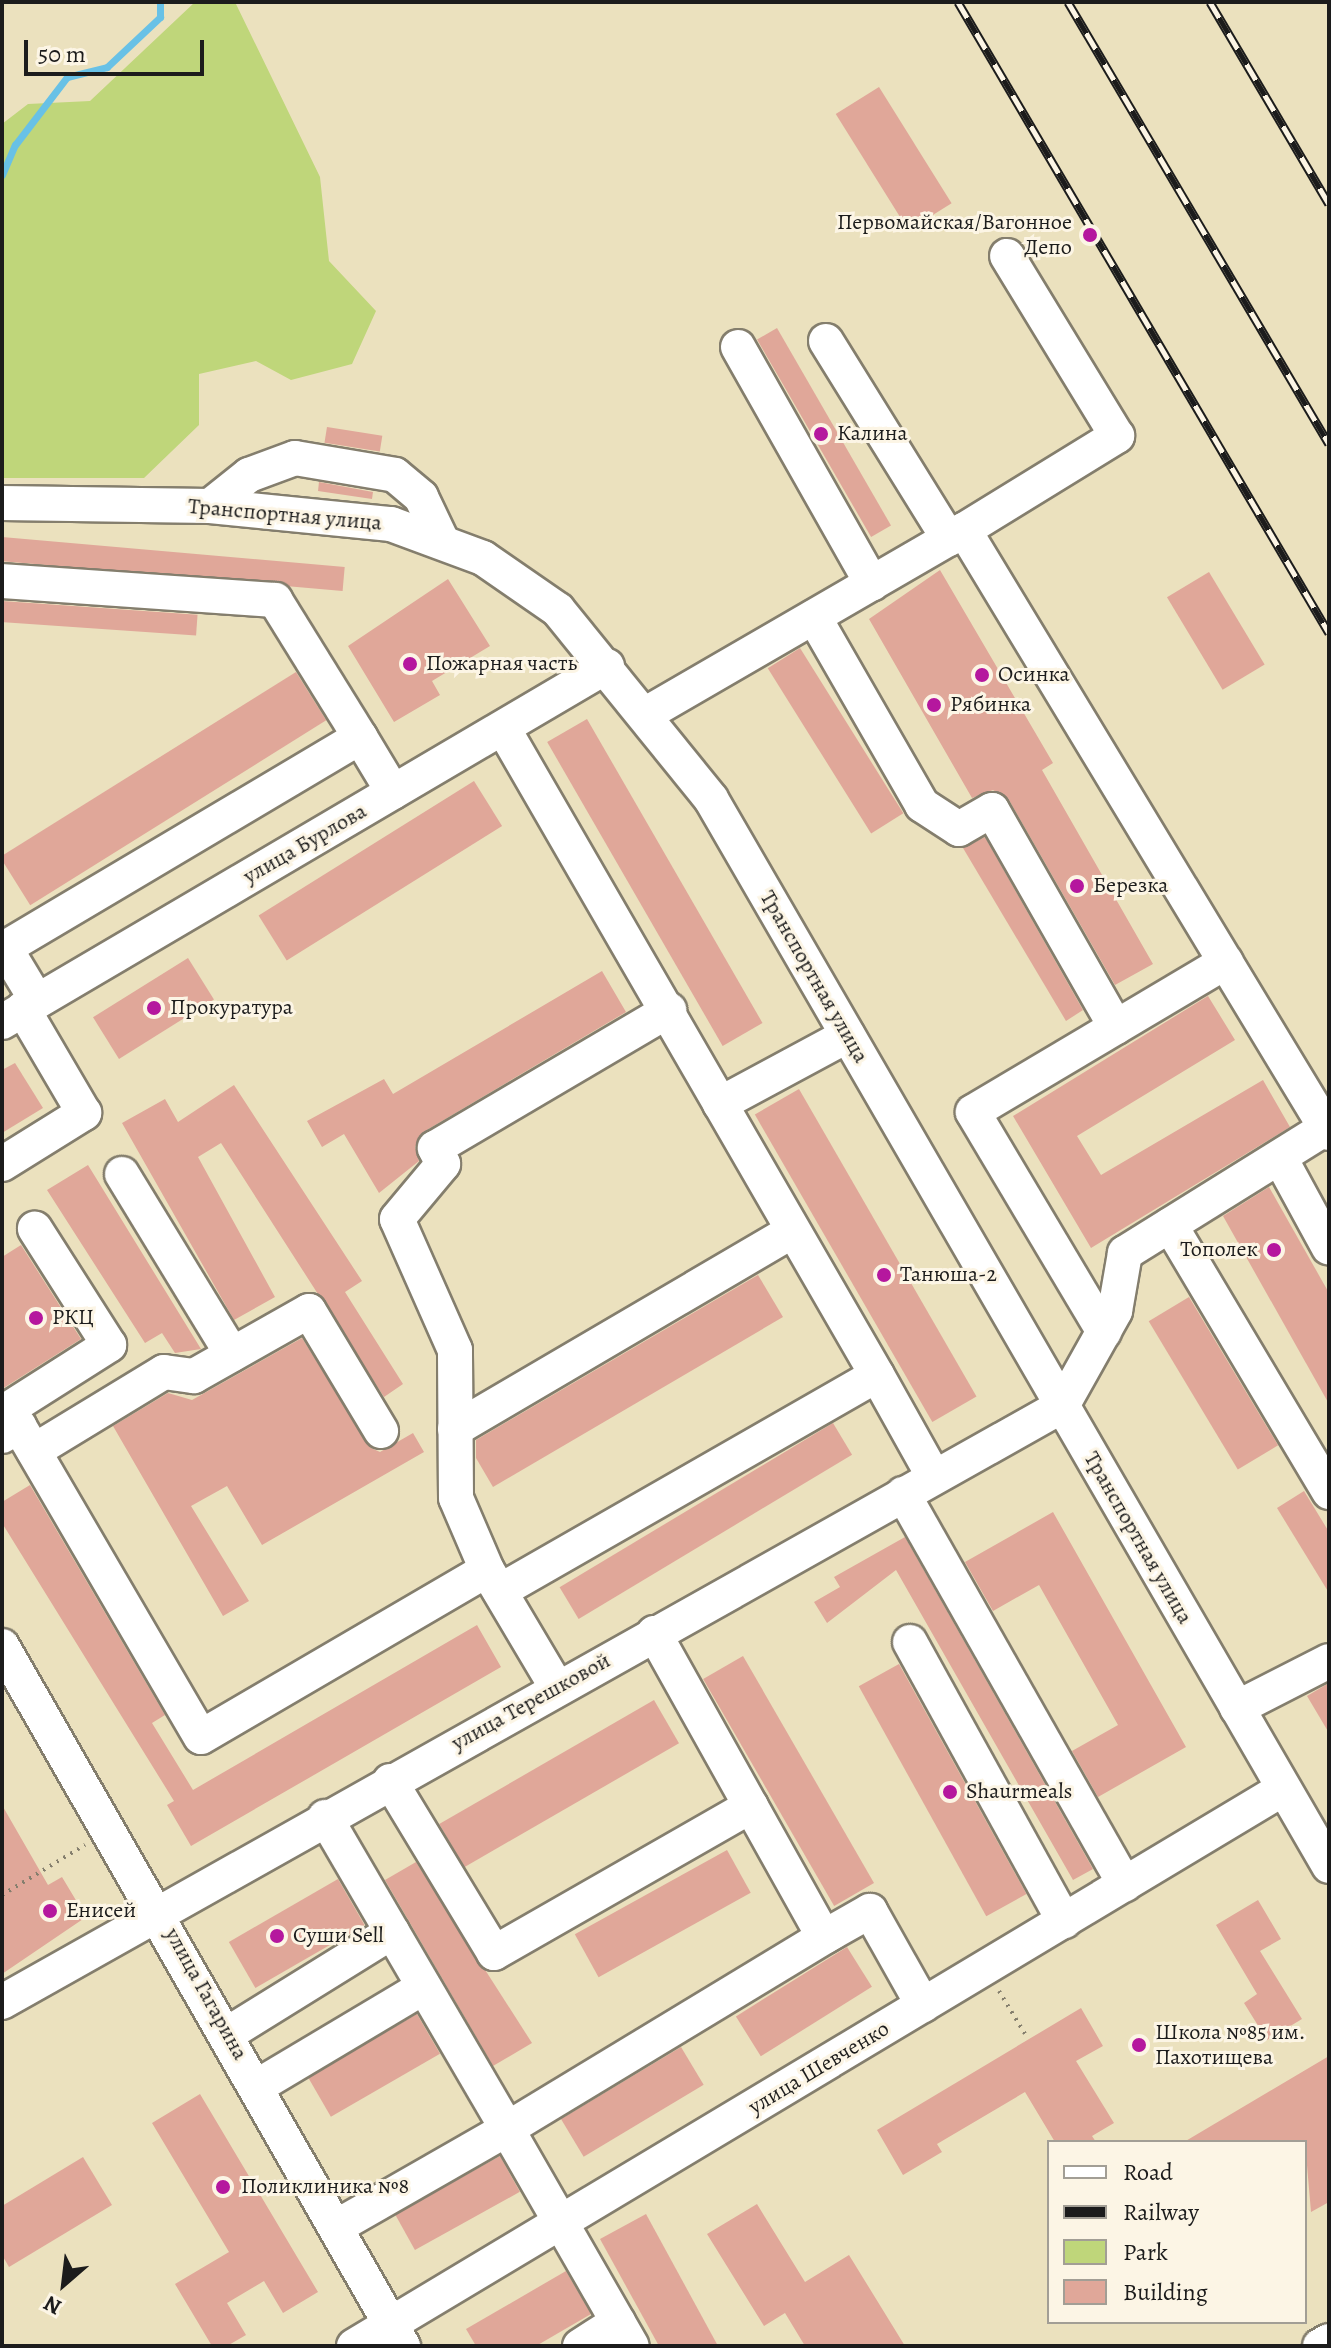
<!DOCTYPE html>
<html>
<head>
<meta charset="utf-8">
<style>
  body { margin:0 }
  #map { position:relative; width:1331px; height:2348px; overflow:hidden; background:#ebe1be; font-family:Alegreya,serif }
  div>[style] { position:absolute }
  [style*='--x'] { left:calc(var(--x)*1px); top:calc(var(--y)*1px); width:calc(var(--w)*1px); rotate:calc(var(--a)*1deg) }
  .green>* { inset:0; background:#bfd67a }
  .stream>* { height:7px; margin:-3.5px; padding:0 3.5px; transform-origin:3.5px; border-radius:3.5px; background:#68c1e6 }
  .building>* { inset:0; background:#e0a799; transform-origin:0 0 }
  .path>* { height:4px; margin-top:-2px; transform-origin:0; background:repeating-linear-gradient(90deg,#847e6d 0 2px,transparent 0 8px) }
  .roads { filter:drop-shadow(2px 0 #847e6d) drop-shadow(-2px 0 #847e6d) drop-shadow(0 2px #847e6d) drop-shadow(0 -2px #847e6d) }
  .minor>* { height:34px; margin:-17px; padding:0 17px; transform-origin:17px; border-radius:17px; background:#fff }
  .rail>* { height:9px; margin-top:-4.5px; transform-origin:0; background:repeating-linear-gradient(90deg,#fcf5e5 0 18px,#1c1c1c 0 36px); box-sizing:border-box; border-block:2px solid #1c1c1c }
  .dots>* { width:22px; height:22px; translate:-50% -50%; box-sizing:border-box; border:4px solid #fcf5e5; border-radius:50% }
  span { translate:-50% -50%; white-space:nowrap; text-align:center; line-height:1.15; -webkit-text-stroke:6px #fcf5e5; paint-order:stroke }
  .poi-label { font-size:22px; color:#1c1c1c }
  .right { translate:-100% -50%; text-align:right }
  .left { translate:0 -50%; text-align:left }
  .street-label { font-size:22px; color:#1c1c1c }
  .frame { position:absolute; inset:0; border:4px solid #1c1c1c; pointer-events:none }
  .legend { position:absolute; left:1047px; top:2140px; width:260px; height:184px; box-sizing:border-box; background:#fcf5e5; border:2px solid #a29e95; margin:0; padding:10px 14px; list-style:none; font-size:24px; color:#1c1c1c }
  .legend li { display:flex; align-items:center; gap:16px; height:40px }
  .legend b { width:40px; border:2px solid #a29e95 }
  .north { position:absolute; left:24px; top:2244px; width:80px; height:80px; -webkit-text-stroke:6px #fcf5e5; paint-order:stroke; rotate:208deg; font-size:22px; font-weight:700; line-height:32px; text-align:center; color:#1c1c1c }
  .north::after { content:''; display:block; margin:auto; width:28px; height:36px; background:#1c1c1c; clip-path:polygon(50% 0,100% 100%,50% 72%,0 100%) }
  .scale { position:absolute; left:24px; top:40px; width:180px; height:36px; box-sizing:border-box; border:4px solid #1c1c1c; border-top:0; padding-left:10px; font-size:24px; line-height:28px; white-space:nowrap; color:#1c1c1c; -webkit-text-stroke:6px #fcf5e5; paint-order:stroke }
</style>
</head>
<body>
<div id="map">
  <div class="green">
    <i style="clip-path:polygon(195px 2px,235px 2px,320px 177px,329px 261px,376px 311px,352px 364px,291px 380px,256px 361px,199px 374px,199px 425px,144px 478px,2px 478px,2px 124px,28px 104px,90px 101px)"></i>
  </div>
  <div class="stream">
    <i style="--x:2;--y:175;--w:33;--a:-67"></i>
    <i style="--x:15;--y:145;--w:86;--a:-52.6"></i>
    <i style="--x:67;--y:77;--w:41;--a:-14"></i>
    <i style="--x:107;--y:67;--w:73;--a:-43.3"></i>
    <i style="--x:160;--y:17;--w:15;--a:-90"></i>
  </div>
  <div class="building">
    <i style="left:879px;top:87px;width:137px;height:51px;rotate:58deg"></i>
    <i style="left:777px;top:328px;width:228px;height:23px;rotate:60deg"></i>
    <i style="left:327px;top:427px;width:56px;height:16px;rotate:9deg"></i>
    <i style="clip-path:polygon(319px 482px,373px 492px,372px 499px,318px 491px)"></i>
    <i style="left:2px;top:537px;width:344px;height:24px;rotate:5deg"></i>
    <i style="clip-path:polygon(940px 570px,1053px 763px,1042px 770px,1153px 964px,1115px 985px,1009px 800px,993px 790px,972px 798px,869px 619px)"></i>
    <i style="left:1209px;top:572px;width:108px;height:49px;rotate:59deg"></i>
    <i style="clip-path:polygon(448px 579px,490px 646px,432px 681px,440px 695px,394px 722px,348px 646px)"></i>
    <i style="left:2px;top:601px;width:196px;height:21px;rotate:4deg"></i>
    <i style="left:800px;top:648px;width:195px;height:38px;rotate:58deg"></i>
    <i style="left:296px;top:672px;width:57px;height:349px;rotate:58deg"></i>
    <i style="left:587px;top:719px;width:351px;height:46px;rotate:60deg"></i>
    <i style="left:474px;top:781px;width:53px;height:254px;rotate:58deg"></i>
    <i style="clip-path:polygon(985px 837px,1083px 1010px,1066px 1021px,963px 848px)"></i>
    <i style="left:188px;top:958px;width:49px;height:112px;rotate:58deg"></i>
    <i style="clip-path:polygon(602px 971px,626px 1012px,425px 1131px,415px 1147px,419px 1161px,379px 1193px,344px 1134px,322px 1147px,307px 1121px,384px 1079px,393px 1094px)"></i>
    <i style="clip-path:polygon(1208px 996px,1235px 1040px,1077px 1136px,1101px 1175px,1263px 1080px,1290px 1127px,1091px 1248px,1013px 1116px)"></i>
    <i style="clip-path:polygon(15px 1063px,43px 1108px,2px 1133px,2px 1070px)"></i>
    <i style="clip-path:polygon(234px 1085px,362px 1281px,345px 1292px,403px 1384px,384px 1397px,221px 1143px,198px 1157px,275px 1297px,234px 1320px,122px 1123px,165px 1099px,178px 1122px)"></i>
    <i style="left:799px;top:1089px;width:355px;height:51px;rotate:60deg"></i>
    <i style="clip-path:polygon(88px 1165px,201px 1349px,175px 1353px,162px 1333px,145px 1343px,47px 1190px)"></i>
    <i style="clip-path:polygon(1269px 1187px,1329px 1293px,1329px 1404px,1223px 1216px)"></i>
    <i style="clip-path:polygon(21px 1245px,81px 1339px,2px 1389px,2px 1257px)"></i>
    <i style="clip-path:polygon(758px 1275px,783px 1317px,493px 1487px,476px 1458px,476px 1440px)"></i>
    <i style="left:1189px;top:1297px;width:173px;height:47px;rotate:59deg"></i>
    <i style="clip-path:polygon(302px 1338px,371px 1448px,380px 1452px,413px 1433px,424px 1452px,262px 1545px,227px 1486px,191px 1506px,249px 1601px,223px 1616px,113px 1426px,168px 1393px,192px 1400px)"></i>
    <i style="left:833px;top:1423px;width:37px;height:319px;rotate:59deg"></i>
    <i style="clip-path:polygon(30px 1485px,165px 1715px,152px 1723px,193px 1790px,477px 1625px,501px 1667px,191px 1846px,167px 1805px,174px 1801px,2px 1523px,2px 1502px)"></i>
    <i style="clip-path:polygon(1304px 1491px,1329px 1532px,1329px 1593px,1277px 1508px)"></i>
    <i style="clip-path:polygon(1053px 1512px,1186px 1747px,1098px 1797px,1072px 1751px,1118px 1725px,1039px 1585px,993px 1611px,965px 1562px)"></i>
    <i style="clip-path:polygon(905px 1537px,1093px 1869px,1073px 1880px,896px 1570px,827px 1623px,814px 1602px,840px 1587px,834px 1577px)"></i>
    <i style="left:743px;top:1656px;width:262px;height:46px;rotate:60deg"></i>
    <i style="left:899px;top:1664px;width:263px;height:46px;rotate:61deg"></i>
    <i style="clip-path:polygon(1329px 1683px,1329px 1733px,1307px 1696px)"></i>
    <i style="left:654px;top:1700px;width:50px;height:248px;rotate:60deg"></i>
    <i style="clip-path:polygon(2px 1805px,48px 1885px,62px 1877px,86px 1917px,2px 1974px)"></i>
    <i style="left:727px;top:1850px;width:49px;height:174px;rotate:61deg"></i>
    <i style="clip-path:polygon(416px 1862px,532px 2043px,493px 2066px,385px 1880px)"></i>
    <i style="left:338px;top:1879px;width:53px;height:126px;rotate:60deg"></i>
    <i style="clip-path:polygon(1258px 1900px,1281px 1939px,1260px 1951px,1302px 2019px,1267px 2040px,1244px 2003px,1257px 1994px,1216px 1925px)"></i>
    <i style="left:847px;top:1947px;width:47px;height:131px;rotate:58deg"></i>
    <i style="clip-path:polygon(1081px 2008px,1103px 2046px,1076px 2061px,1114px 2123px,1092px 2136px,1096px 2142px,1055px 2142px,1025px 2092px,937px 2144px,942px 2152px,903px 2175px,877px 2130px)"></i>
    <i style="left:417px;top:2014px;width:46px;height:126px;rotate:60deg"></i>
    <i style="left:681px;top:2047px;width:44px;height:140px;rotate:59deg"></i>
    <i style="clip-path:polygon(1329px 2056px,1329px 2202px,1311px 2212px,1305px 2142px,1184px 2142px)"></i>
    <i style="clip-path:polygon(200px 2094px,318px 2292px,283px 2313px,264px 2281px,227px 2303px,246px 2335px,227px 2346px,212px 2346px,175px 2284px,229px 2252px,152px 2123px)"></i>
    <i style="left:500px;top:2156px;width:41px;height:120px;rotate:61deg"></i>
    <i style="clip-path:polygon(83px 2157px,112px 2205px,9px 2267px,2px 2255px,2px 2206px)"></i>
    <i style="clip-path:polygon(757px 2204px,805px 2282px,849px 2255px,905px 2346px,805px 2346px,785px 2313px,764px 2326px,707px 2234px)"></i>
    <i style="clip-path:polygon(646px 2214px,718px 2346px,659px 2346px,600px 2239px)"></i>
    <i style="clip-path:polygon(566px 2271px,591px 2314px,536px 2346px,476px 2346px,466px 2329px)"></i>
  </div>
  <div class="path">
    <i style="--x:2;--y:1895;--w:97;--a:-31.1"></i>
    <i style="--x:999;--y:1991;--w:50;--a:58.8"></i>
  </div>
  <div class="roads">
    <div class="minor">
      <i style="--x:826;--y:341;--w:233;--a:58.2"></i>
      <i style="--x:738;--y:347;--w:272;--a:60.5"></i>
      <i style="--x:2;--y:503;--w:208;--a:0.8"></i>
      <i style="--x:210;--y:506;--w:182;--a:5.7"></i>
      <i style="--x:391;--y:524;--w:98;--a:20.3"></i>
      <i style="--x:483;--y:558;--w:91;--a:34.7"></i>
      <i style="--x:558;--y:610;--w:243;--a:51"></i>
      <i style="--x:711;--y:799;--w:1233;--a:59.92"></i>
      <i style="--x:210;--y:506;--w:50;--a:-38.5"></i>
      <i style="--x:249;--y:475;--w:49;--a:-20.3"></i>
      <i style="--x:295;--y:458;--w:101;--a:9.6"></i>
      <i style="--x:395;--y:475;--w:34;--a:40"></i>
      <i style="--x:421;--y:497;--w:49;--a:64.5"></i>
      <i style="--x:964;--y:530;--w:180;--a:-31.6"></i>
      <i style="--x:1117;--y:436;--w:211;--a:-121.4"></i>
      <i style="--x:2;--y:581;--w:274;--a:4"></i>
      <i style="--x:275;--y:600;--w:161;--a:58.2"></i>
      <i style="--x:814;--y:617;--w:217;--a:60.1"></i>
      <i style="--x:922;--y:805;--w:44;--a:33"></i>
      <i style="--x:959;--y:829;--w:38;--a:-30"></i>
      <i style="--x:992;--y:810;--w:250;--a:60.3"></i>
      <i style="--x:646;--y:714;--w:367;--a:-30.1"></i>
      <i style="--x:964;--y:530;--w:705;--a:58.81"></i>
      <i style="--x:503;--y:728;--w:747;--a:59.97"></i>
      <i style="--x:37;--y:1001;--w:62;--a:-121.1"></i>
      <i style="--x:5;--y:948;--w:413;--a:-30.7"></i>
      <i style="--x:360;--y:737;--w:64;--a:59"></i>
      <i style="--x:2;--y:1022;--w:702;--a:-30.47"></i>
      <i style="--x:720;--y:1104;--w:145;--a:-28.3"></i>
      <i style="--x:1280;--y:1158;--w:102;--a:61.4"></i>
      <i style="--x:2;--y:1164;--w:97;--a:-31.9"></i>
      <i style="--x:84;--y:1113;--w:121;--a:-120.4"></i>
      <i style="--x:122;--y:1174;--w:211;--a:58.6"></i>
      <i style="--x:1170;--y:1225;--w:311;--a:59.2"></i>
      <i style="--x:1104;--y:1332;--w:256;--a:-120.8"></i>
      <i style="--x:973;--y:1112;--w:294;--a:-30.7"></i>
      <i style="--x:2;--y:1413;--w:127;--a:-32.4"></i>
      <i style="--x:109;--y:1345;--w:138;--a:-122.5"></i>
      <i style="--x:455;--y:1429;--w:391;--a:-30.4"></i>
      <i style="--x:2;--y:1436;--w:20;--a:-30"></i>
      <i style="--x:19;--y:1426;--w:360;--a:59.7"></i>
      <i style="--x:201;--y:1737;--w:331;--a:-30.3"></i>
      <i style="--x:487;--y:1570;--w:137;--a:59.3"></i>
      <i style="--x:34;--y:1451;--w:152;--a:-31.3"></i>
      <i style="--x:164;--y:1372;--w:30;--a:8"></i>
      <i style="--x:194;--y:1376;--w:132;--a:-29.5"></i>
      <i style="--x:309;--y:1311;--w:140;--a:59"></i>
      <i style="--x:903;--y:1494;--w:449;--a:60.4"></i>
      <i style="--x:487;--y:1570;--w:78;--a:-113.3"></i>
      <i style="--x:456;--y:1498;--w:148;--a:-90.4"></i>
      <i style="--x:455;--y:1350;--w:143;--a:-113.9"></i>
      <i style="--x:397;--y:1219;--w:72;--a:-50.1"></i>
      <i style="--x:443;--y:1164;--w:18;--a:-117"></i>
      <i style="--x:435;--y:1148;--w:272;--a:-30.5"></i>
      <i style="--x:500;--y:1591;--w:434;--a:-29.8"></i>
      <i style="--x:877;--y:1375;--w:117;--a:60.8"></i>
      <i style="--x:654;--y:1633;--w:348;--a:60.8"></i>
      <i style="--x:824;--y:1937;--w:53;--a:-29.5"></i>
      <i style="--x:870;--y:1911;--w:108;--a:60.6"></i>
      <i style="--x:910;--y:1642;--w:319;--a:61.1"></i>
      <i style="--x:2;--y:1646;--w:807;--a:60.19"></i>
      <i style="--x:1237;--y:1708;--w:103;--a:-27.1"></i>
      <i style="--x:390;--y:1781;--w:201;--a:58.8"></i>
      <i style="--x:494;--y:1953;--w:296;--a:-29.8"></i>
      <i style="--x:325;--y:1817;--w:361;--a:59.7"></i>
      <i style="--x:507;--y:2129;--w:379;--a:-31.2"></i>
      <i style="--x:2;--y:2002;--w:1216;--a:-29.35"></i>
      <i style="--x:1062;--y:1406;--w:109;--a:-60.8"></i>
      <i style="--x:1115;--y:1311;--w:59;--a:-80.2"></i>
      <i style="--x:1125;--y:1253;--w:237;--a:-31.9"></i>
      <i style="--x:229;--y:2033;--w:192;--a:-31.8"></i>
      <i style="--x:258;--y:2086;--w:193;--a:-30.8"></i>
      <i style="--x:336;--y:2227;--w:197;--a:-29.8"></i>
      <i style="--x:507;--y:2129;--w:250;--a:60.1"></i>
      <i style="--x:354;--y:2346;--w:1083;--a:-30.95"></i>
      <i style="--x:580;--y:2346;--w:45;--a:-32.3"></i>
      <i style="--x:1320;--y:2346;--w:10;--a:-29"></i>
    </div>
  </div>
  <div class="rail">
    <i style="--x:958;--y:2;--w:732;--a:59.55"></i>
    <i style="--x:1068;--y:2;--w:513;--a:59.44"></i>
    <i style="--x:1210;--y:2;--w:234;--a:59.5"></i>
  </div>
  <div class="dots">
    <i style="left:1090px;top:235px;background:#b5179e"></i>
    <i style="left:821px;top:434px;background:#b5179e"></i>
    <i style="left:410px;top:664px;background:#b5179e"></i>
    <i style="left:982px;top:675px;background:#b5179e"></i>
    <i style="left:934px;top:705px;background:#b5179e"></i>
    <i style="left:1077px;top:886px;background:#b5179e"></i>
    <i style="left:154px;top:1008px;background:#b5179e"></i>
    <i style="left:1274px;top:1250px;background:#b5179e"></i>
    <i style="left:884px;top:1275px;background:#b5179e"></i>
    <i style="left:36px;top:1318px;background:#b5179e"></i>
    <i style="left:950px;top:1792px;background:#b5179e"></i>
    <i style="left:50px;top:1911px;background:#b5179e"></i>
    <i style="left:277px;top:1936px;background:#b5179e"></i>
    <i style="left:1139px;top:2045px;background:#b5179e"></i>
    <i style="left:223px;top:2187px;background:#b5179e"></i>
  </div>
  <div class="poi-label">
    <span class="right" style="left:1072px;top:235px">Первомайская/Вагонное<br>Депо</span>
    <span class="left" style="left:837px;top:434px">Калина</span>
    <span class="left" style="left:426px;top:664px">Пожарная часть</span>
    <span class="left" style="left:998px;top:675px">Осинка</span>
    <span class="left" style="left:950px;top:705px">Рябинка</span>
    <span class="left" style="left:1093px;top:886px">Березка</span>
    <span class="left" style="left:170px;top:1008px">Прокуратура</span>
    <span class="right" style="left:1258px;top:1250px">Тополек</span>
    <span class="left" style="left:900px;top:1275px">Танюша-2</span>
    <span class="left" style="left:52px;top:1318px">РКЦ</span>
    <span class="left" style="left:966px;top:1792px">Shaurmeals</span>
    <span class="left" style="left:66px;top:1911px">Енисей</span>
    <span class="left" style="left:293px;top:1936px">Суши Sell</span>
    <span class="left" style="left:1155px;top:2045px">Школа №85 им.<br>Пахотищева</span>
    <span class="left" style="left:241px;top:2187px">Поликлиника №8</span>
  </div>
  <div class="street-label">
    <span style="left:285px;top:515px;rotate:5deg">Транспортная улица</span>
    <span style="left:305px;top:844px;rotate:-30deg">улица Бурлова</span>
    <span style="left:814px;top:977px;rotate:60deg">Транспортная улица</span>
    <span style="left:1138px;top:1538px;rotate:60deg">Транспортная улица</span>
    <span style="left:531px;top:1702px;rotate:-29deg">улица Терешковой</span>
    <span style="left:206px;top:1994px;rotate:61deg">улица Гагарина</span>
    <span style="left:819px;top:2068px;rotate:-31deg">улица Шевченко</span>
  </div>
  <div class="frame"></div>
  <ul class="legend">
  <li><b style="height:10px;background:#fff"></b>Road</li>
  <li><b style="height:10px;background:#1c1c1c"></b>Railway</li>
  <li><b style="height:22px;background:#bfd67a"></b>Park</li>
  <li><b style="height:22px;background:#e0a799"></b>Building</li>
  </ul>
  <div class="north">N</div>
  <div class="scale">50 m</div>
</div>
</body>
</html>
